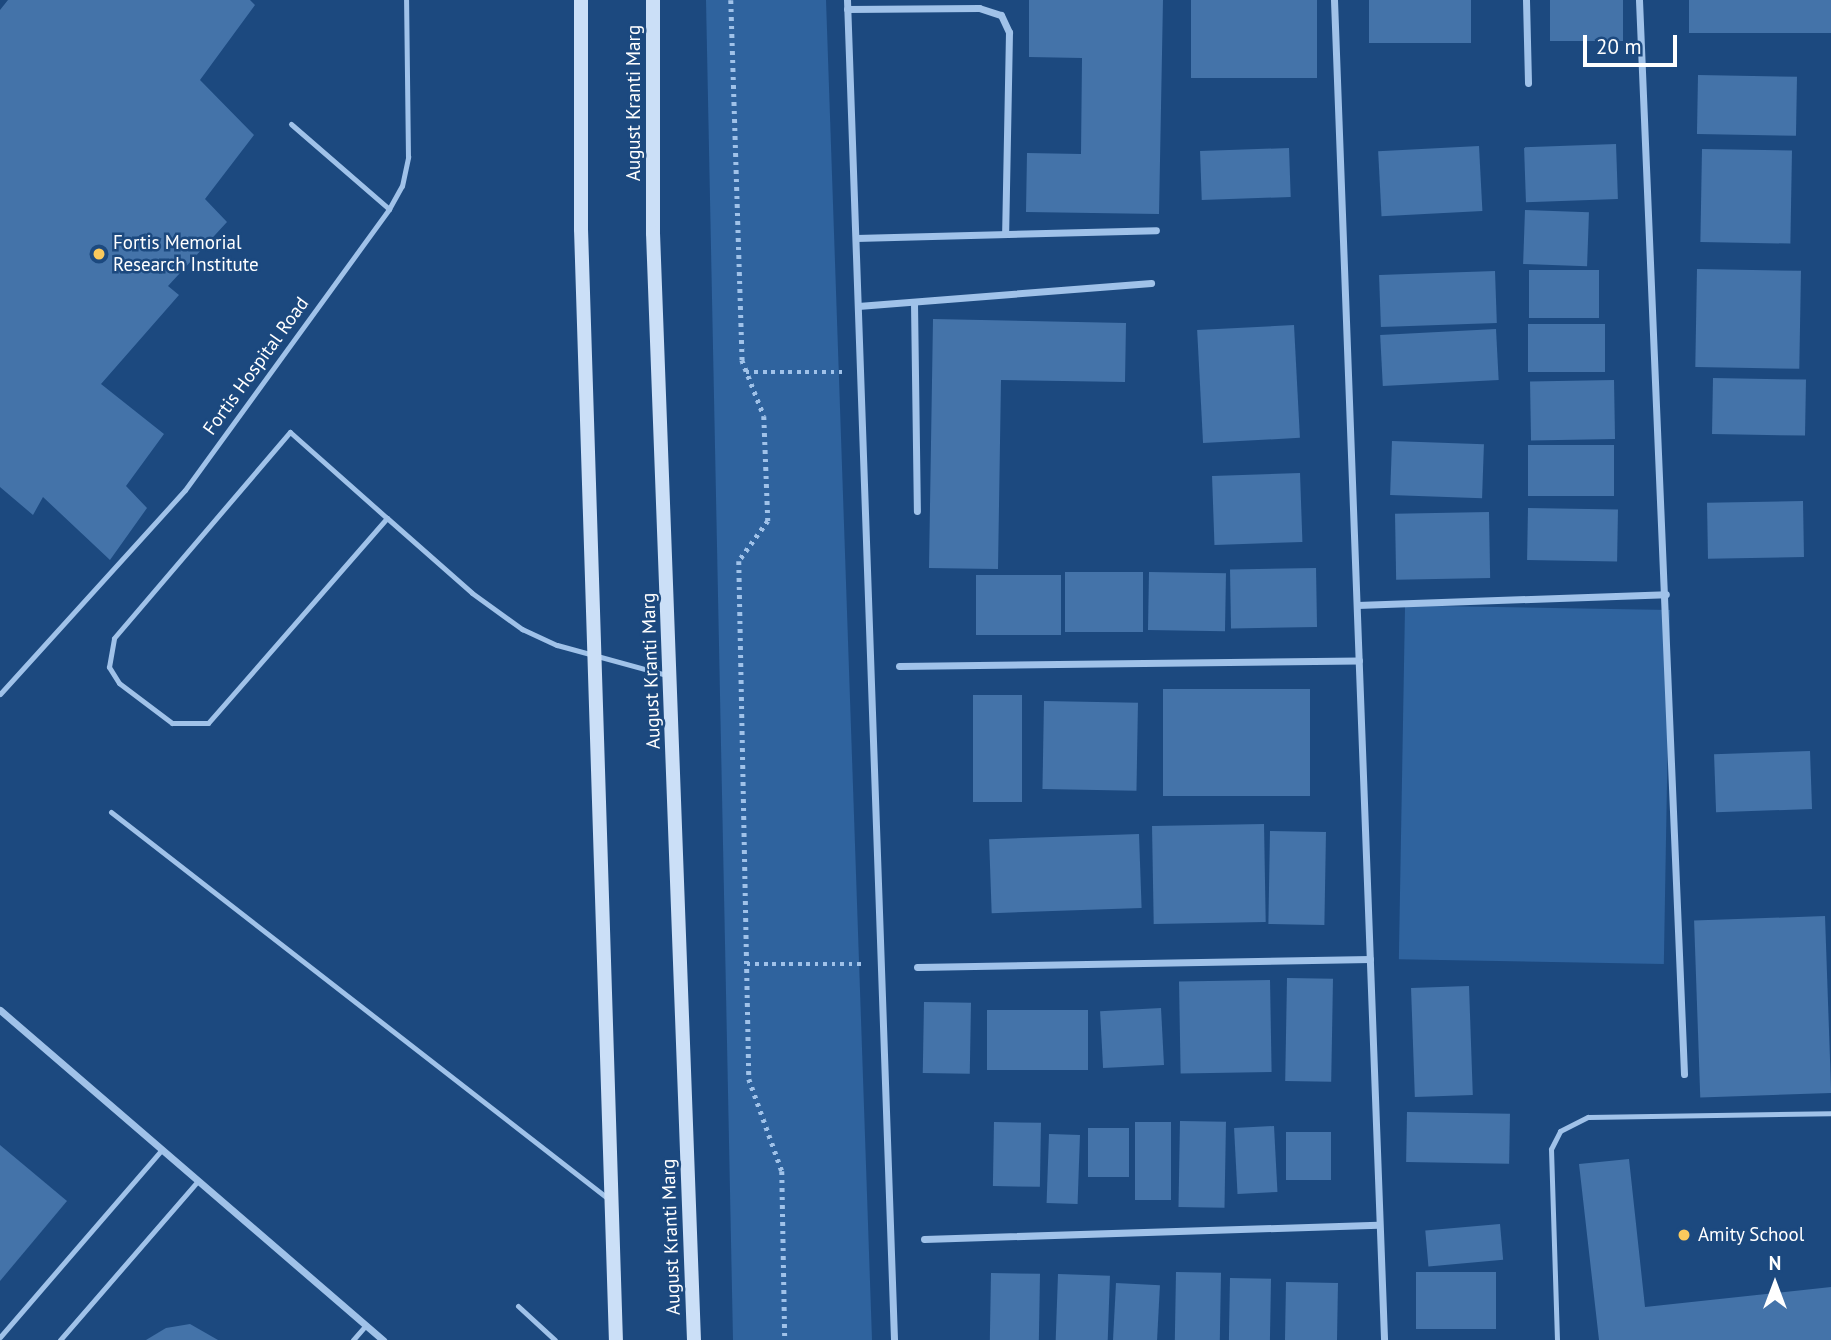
<!DOCTYPE html>
<html>
<head>
<meta charset="utf-8">
<style>
  body { margin:0 }
  #map { position:relative; width:1831px; height:1340px; overflow:hidden; background:#1c497f; font-family:"PT Sans",sans-serif }
  div>[style] { position:absolute }
  [style*='--x'] { left:calc(var(--x)*1px); top:calc(var(--y)*1px); width:calc(var(--w)*1px); rotate:calc(var(--a)*1deg) }
  .green>* { inset:0; background:#2f639e; transform-origin:0 0 }
  .building>* { inset:0; background:#4473a9; transform-origin:0 0 }
  .path>* { height:4.5px; margin-top:-2.25px; transform-origin:0; background:repeating-linear-gradient(90deg,#a0c2e9 0 3.5px,transparent 0 8.5px) }
  .service>* { height:5px; margin:-2.5px; padding:0 2.5px; transform-origin:2.5px; border-radius:2.5px; background:#a0c2e9 }
  .minor>* { height:7px; margin:-3.5px; padding:0 3.5px; transform-origin:3.5px; border-radius:3.5px; background:#a0c2e9 }
  .secondary>* { height:14px; margin:-7px; padding:0 7px; transform-origin:7px; border-radius:7px; background:#cbdff7 }
  .dots>* { width:19px; height:19px; translate:-50% -50%; box-sizing:border-box; border:4px solid #1c497f; border-radius:50% }
  span { translate:-50% -50%; white-space:nowrap; text-align:center; line-height:1.15; -webkit-text-stroke:5px #1c497f; paint-order:stroke }
  .street-label { font-size:19px; color:#fff }
  .poi-label { font-size:19px; color:#fff }
  .left { translate:0 -50%; text-align:left }
  .north { position:absolute; left:1740px; top:1249px; width:70px; height:70px; -webkit-text-stroke:5px #1c497f; paint-order:stroke; rotate:0deg; font-size:19px; font-weight:700; line-height:28px; text-align:center; color:#fff }
  .north::after { content:''; display:block; margin:auto; width:24px; height:32px; background:#fff; clip-path:polygon(50% 0,100% 100%,50% 72%,0 100%) }
  .scale { position:absolute; left:1583px; top:35px; width:94px; height:32px; box-sizing:border-box; border:4px solid #fff; border-top:0; padding-left:9px; font-size:21px; line-height:24px; white-space:nowrap; color:#fff; -webkit-text-stroke:5px #1c497f; paint-order:stroke }
</style>
</head>
<body>
<div id="map">
  <div class="green">
    <i style="clip-path:polygon(706px 0,826px 0,872px 1340px,733px 1340px)"></i>
    <i style="left:1670px;top:610px;width:354px;height:265px;rotate:91deg"></i>
  </div>
  <div class="building">
    <i style="clip-path:polygon(8px 0,250px 0,255px 5px,200px 80px,254px 135px,205px 199px,227px 222px,168px 286px,179px 295px,101px 384px,164px 434px,126px 486px,147px 508px,110px 560px,43px 497px,33px 515px,0 487px,0 10px)"></i>
    <i style="clip-path:polygon(1029px 0,1163px 0,1159px 214px,1026px 212px,1027px 153px,1081px 154px,1082px 58px,1029px 57px)"></i>
    <i style="left:1191px;top:0;width:126px;height:78px"></i>
    <i style="left:1369px;top:0;width:102px;height:43px"></i>
    <i style="left:1550px;top:0;width:73px;height:41px"></i>
    <i style="left:1689px;top:0;width:142px;height:33px"></i>
    <i style="left:1698px;top:75px;width:99px;height:59px;rotate:1deg"></i>
    <i style="left:1616px;top:144px;width:55px;height:92px;rotate:88deg"></i>
    <i style="left:1479px;top:146px;width:65px;height:101px;rotate:87deg"></i>
    <i style="left:1289px;top:148px;width:49px;height:89px;rotate:88deg"></i>
    <i style="left:1702px;top:149px;width:90px;height:93px;rotate:1deg"></i>
    <i style="left:1525px;top:210px;width:64px;height:54px;rotate:2deg"></i>
    <i style="left:1697px;top:269px;width:104px;height:98px;rotate:1deg"></i>
    <i style="left:1529px;top:270px;width:70px;height:48px"></i>
    <i style="left:1495px;top:271px;width:52px;height:116px;rotate:88deg"></i>
    <i style="clip-path:polygon(933px 319px,1126px 323px,1125px 382px,1001px 380px,998px 569px,929px 568px)"></i>
    <i style="left:1528px;top:324px;width:77px;height:48px"></i>
    <i style="left:1294px;top:325px;width:113px;height:97px;rotate:87deg"></i>
    <i style="left:1496px;top:329px;width:51px;height:116px;rotate:87deg"></i>
    <i style="left:1713px;top:378px;width:93px;height:56px;rotate:1deg"></i>
    <i style="left:1614px;top:380px;width:59px;height:84px;rotate:89deg"></i>
    <i style="left:1392px;top:441px;width:92px;height:54px;rotate:2deg"></i>
    <i style="left:1528px;top:445px;width:86px;height:51px"></i>
    <i style="left:1300px;top:473px;width:69px;height:88px;rotate:88deg"></i>
    <i style="left:1803px;top:501px;width:56px;height:96px;rotate:89deg"></i>
    <i style="left:1528px;top:508px;width:90px;height:52px;rotate:1deg"></i>
    <i style="left:1489px;top:512px;width:66px;height:94px;rotate:89deg"></i>
    <i style="left:1316px;top:568px;width:59px;height:86px;rotate:89deg"></i>
    <i style="left:1143px;top:572px;width:60px;height:78px;rotate:90deg"></i>
    <i style="left:1149px;top:572px;width:77px;height:58px;rotate:1deg"></i>
    <i style="left:1061px;top:575px;width:60px;height:85px;rotate:90deg"></i>
    <i style="left:1310px;top:689px;width:107px;height:147px;rotate:90deg"></i>
    <i style="left:973px;top:695px;width:49px;height:107px"></i>
    <i style="left:1044px;top:701px;width:94px;height:88px;rotate:1deg"></i>
    <i style="left:1810px;top:751px;width:58px;height:96px;rotate:88deg"></i>
    <i style="left:1264px;top:824px;width:98px;height:112px;rotate:89deg"></i>
    <i style="left:1270px;top:831px;width:56px;height:93px;rotate:1deg"></i>
    <i style="left:1139px;top:834px;width:74px;height:150px;rotate:88deg"></i>
    <i style="left:1825px;top:916px;width:177px;height:131px;rotate:88deg"></i>
    <i style="left:1287px;top:978px;width:46px;height:103px;rotate:1deg"></i>
    <i style="left:1270px;top:980px;width:92px;height:91px;rotate:89deg"></i>
    <i style="left:1469px;top:986px;width:109px;height:58px;rotate:88deg"></i>
    <i style="left:924px;top:1002px;width:47px;height:71px;rotate:1deg"></i>
    <i style="left:1161px;top:1008px;width:57px;height:61px;rotate:87deg"></i>
    <i style="left:1088px;top:1010px;width:60px;height:101px;rotate:90deg"></i>
    <i style="left:1407px;top:1112px;width:103px;height:50px;rotate:1deg"></i>
    <i style="left:1180px;top:1121px;width:46px;height:86px;rotate:1deg"></i>
    <i style="left:994px;top:1122px;width:47px;height:64px;rotate:1deg"></i>
    <i style="left:1135px;top:1122px;width:36px;height:78px"></i>
    <i style="left:1274px;top:1126px;width:66px;height:40px;rotate:87deg"></i>
    <i style="left:1088px;top:1128px;width:41px;height:49px"></i>
    <i style="left:1286px;top:1132px;width:45px;height:48px"></i>
    <i style="left:1049px;top:1134px;width:31px;height:69px;rotate:2deg"></i>
    <i style="clip-path:polygon(0 1145px,67px 1201px,0 1281px)"></i>
    <i style="clip-path:polygon(1629px 1159px,1645px 1307px,1831px 1287px,1831px 1340px,1599px 1340px,1579px 1164px)"></i>
    <i style="left:1500px;top:1224px;width:36px;height:75px;rotate:85deg"></i>
    <i style="left:1176px;top:1272px;width:45px;height:68px;rotate:1deg"></i>
    <i style="left:1496px;top:1272px;width:57px;height:80px;rotate:90deg"></i>
    <i style="left:991px;top:1273px;width:49px;height:67px;rotate:1deg"></i>
    <i style="left:1058px;top:1274px;width:52px;height:66px;rotate:2deg"></i>
    <i style="left:1230px;top:1278px;width:41px;height:62px;rotate:1deg"></i>
    <i style="left:1286px;top:1282px;width:52px;height:58px;rotate:1deg"></i>
    <i style="left:1116px;top:1283px;width:44px;height:57px;rotate:3deg"></i>
    <i style="clip-path:polygon(190px 1324px,218px 1340px,146px 1340px,166px 1328px)"></i>
  </div>
  <div class="path">
    <i style="--x:731;--y:0;--w:360;--a:88.2"></i>
    <i style="--x:742;--y:360;--w:60;--a:68.6"></i>
    <i style="--x:764;--y:416;--w:105;--a:87.8"></i>
    <i style="--x:768;--y:521;--w:49;--a:125.9"></i>
    <i style="--x:739;--y:561;--w:518;--a:88.89"></i>
    <i style="--x:749;--y:1079;--w:98;--a:70.3"></i>
    <i style="--x:782;--y:1171;--w:169;--a:89"></i>
    <i style="--x:746;--y:372;--w:96;--a:0"></i>
    <i style="--x:747;--y:964;--w:116;--a:0"></i>
  </div>
  <div class="service">
    <i style="--x:291;--y:124;--w:130;--a:40.9"></i>
    <i style="--x:387;--y:518;--w:272;--a:131.1"></i>
    <i style="--x:208;--y:723;--w:36;--a:180"></i>
    <i style="--x:172;--y:723;--w:66;--a:-143"></i>
    <i style="--x:119;--y:683;--w:19;--a:-122"></i>
    <i style="--x:109;--y:667;--w:29;--a:-80"></i>
    <i style="--x:114;--y:638;--w:271;--a:-49.5"></i>
    <i style="--x:290;--y:432;--w:130;--a:41.6"></i>
    <i style="--x:387;--y:518;--w:113;--a:41.4"></i>
    <i style="--x:472;--y:593;--w:62;--a:35.8"></i>
    <i style="--x:522;--y:629;--w:38;--a:25"></i>
    <i style="--x:557;--y:645;--w:114;--a:15.3"></i>
    <i style="--x:0;--y:694;--w:275;--a:-47.8"></i>
    <i style="--x:185;--y:490;--w:347;--a:-54"></i>
    <i style="--x:389;--y:209;--w:26;--a:-61"></i>
    <i style="--x:402;--y:186;--w:30;--a:-78"></i>
    <i style="--x:408;--y:157;--w:157;--a:-90.7"></i>
    <i style="--x:111;--y:812;--w:632;--a:37.87"></i>
    <i style="--x:518;--y:1306;--w:50;--a:42.6"></i>
    <i style="--x:0;--y:1337;--w:248;--a:-49.2"></i>
    <i style="--x:60;--y:1340;--w:209;--a:-49.1"></i>
    <i style="--x:353;--y:1340;--w:20;--a:-49"></i>
    <i style="--x:1557;--y:1340;--w:191;--a:-91.8"></i>
    <i style="--x:1551;--y:1149;--w:20;--a:-63"></i>
    <i style="--x:1560;--y:1131;--w:31;--a:-27"></i>
    <i style="--x:1588;--y:1117;--w:243;--a:-0.9"></i>
  </div>
  <div class="minor">
    <i style="--x:847;--y:0;--w:1341;--a:87.99"></i>
    <i style="--x:1334;--y:0;--w:1341;--a:87.86"></i>
    <i style="--x:1526;--y:0;--w:83;--a:88.6"></i>
    <i style="--x:1639;--y:0;--w:1075;--a:87.6"></i>
    <i style="--x:847;--y:9;--w:132;--a:-0.4"></i>
    <i style="--x:979;--y:8;--w:23;--a:18"></i>
    <i style="--x:1001;--y:15;--w:19;--a:65"></i>
    <i style="--x:1009;--y:32;--w:202;--a:91.1"></i>
    <i style="--x:856;--y:238;--w:300;--a:-1.5"></i>
    <i style="--x:914;--y:303;--w:208;--a:89.2"></i>
    <i style="--x:858;--y:306;--w:294;--a:-4.5"></i>
    <i style="--x:1357;--y:605;--w:309;--a:-2"></i>
    <i style="--x:899;--y:666;--w:460;--a:-0.7"></i>
    <i style="--x:917;--y:967;--w:453;--a:-1"></i>
    <i style="--x:0;--y:1010;--w:506;--a:40.75"></i>
    <i style="--x:924;--y:1239;--w:454;--a:-1.8"></i>
  </div>
  <div class="secondary">
    <i style="--x:581;--y:0;--w:229;--a:90"></i>
    <i style="--x:581;--y:229;--w:1112;--a:88.2"></i>
    <i style="--x:653;--y:0;--w:233;--a:90"></i>
    <i style="--x:653;--y:233;--w:1108;--a:87.88"></i>
  </div>
  <div class="dots">
    <i style="left:99px;top:254px;background:#f9c95d"></i>
    <i style="left:1684px;top:1235px;background:#f9c95d"></i>
  </div>
  <div class="street-label">
    <span style="left:634px;top:103px;rotate:-90deg">August Kranti Marg</span>
    <span style="left:256px;top:366px;rotate:-54deg">Fortis Hospital Road</span>
    <span style="left:651px;top:671px;rotate:-92deg">August Kranti Marg</span>
    <span style="left:671px;top:1237px;rotate:-92deg">August Kranti Marg</span>
  </div>
  <div class="poi-label">
    <span class="left" style="left:113px;top:254px">Fortis Memorial<br>Research Institute</span>
    <span class="left" style="left:1698px;top:1235px">Amity School</span>
  </div>
  <div class="north">N</div>
  <div class="scale">20 m</div>
</div>
</body>
</html>
